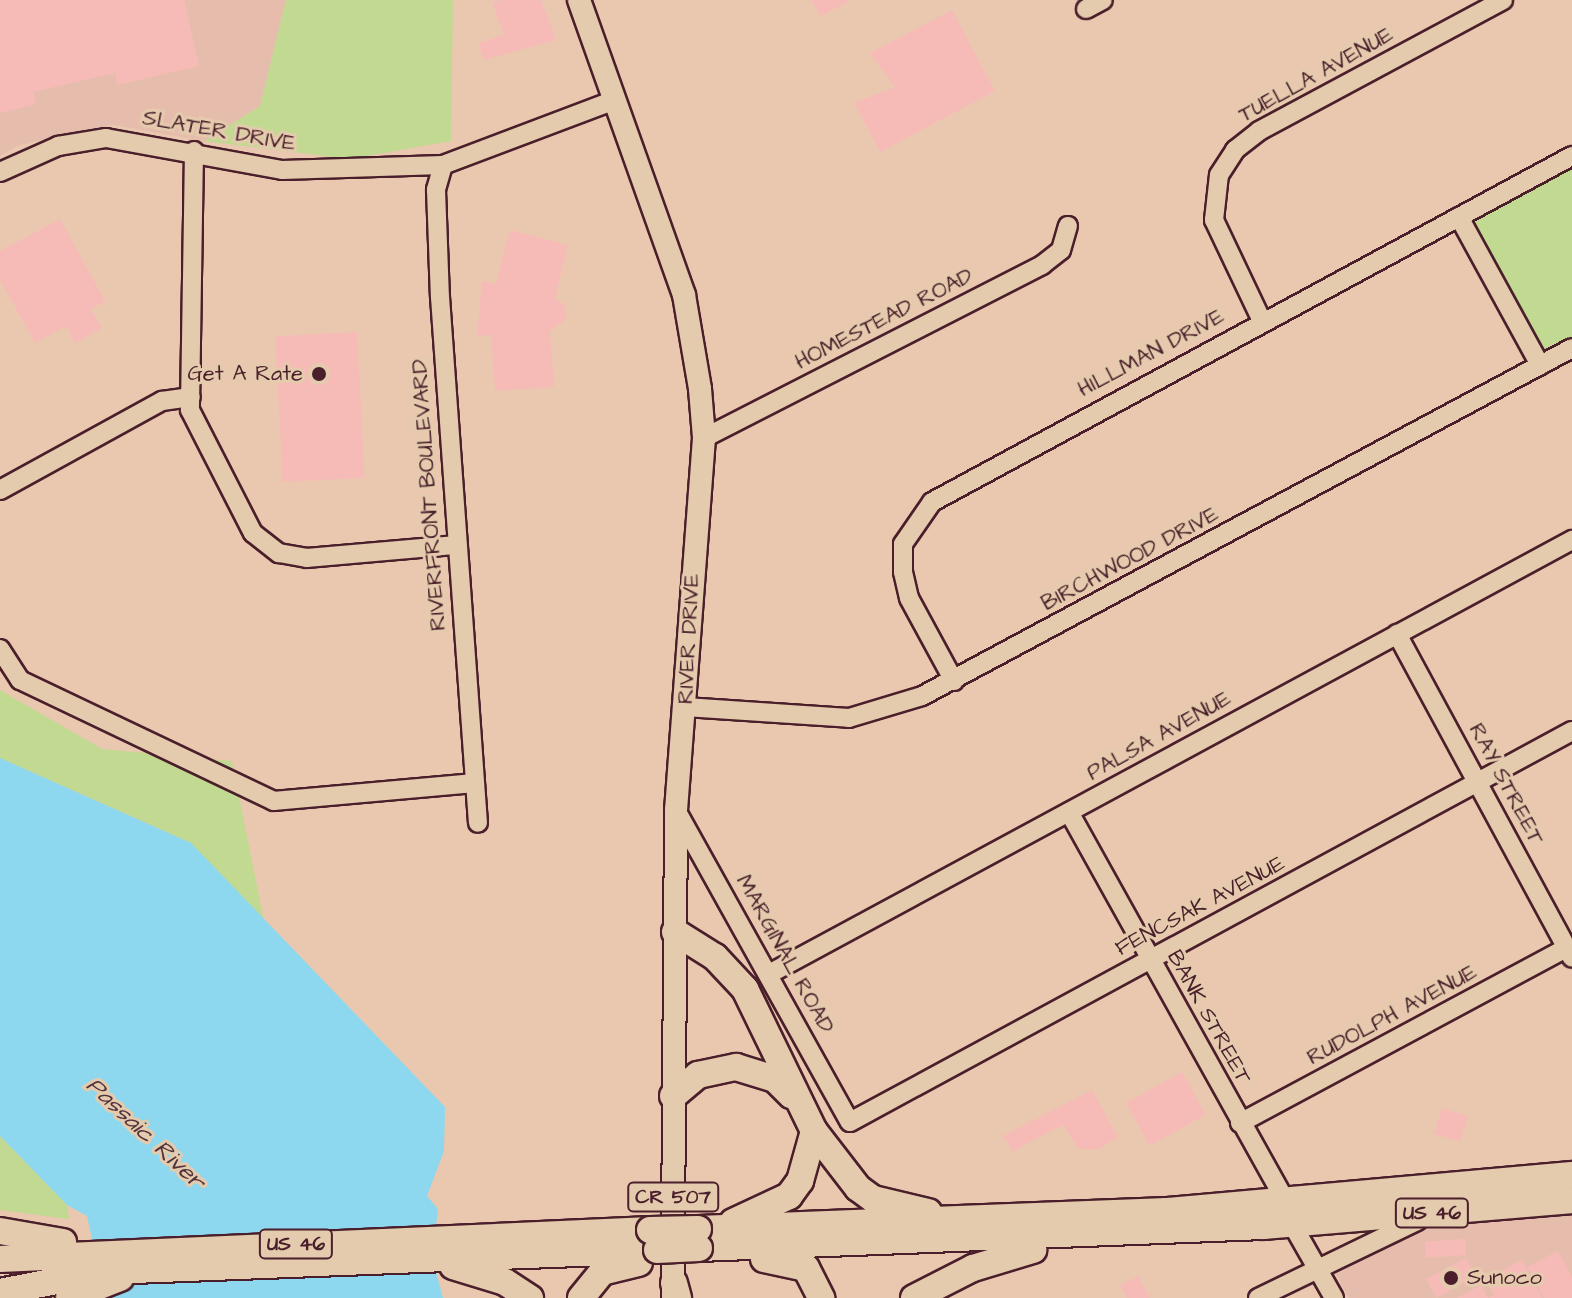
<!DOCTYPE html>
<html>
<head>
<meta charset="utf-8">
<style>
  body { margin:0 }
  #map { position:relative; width:1572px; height:1298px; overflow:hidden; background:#e9c8af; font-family:"Architects Daughter",sans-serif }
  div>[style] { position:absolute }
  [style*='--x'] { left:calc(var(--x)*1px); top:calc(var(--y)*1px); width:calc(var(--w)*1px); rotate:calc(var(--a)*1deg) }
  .built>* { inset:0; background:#e6bdac }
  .green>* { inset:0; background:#c1d990 }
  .water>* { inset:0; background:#8dd8ee }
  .building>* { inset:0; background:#f7bbb7; transform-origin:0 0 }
  .roads { filter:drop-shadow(2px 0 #4a1f2b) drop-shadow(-2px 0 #4a1f2b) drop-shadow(0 2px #4a1f2b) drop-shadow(0 -2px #4a1f2b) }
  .minor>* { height:18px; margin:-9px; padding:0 9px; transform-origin:9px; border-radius:9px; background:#e5cbad }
  .major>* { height:22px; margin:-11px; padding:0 11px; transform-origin:11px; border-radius:11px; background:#e5cbad }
  .highway>* { height:26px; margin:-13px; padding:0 13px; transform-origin:13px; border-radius:13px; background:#e5cbad }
  .bridges { filter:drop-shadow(2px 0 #4a1f2b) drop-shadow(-2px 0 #4a1f2b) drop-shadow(0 2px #4a1f2b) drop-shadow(0 -2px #4a1f2b) }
  .highway-bridge>* { height:26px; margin:-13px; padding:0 13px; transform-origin:13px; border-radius:13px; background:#e5cbad }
  .dots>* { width:22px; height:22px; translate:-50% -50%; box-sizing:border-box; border:4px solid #e5cbad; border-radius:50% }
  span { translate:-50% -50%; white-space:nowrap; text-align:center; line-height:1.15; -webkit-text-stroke:6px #e5cbad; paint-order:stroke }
  .shield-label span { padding:2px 6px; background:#e5cbad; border:2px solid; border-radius:6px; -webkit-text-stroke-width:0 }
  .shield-label { font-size:20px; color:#4a1f2b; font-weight:700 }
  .street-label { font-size:22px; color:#4a1f2b }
  .poi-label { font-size:22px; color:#4a1f2b }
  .right { translate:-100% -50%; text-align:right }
  .left { translate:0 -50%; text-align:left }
  .water-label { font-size:24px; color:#51323e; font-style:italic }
</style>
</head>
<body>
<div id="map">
  <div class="built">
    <i style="clip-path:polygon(0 0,286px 0,260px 106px,204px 141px,113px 125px,20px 145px,0 156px)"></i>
    <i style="clip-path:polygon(1572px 1211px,1572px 1298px,1349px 1298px,1335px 1273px,1429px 1226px)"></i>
  </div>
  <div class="green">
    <i style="clip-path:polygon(286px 0,453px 0,451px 141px,350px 159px,204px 141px,260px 106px)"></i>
    <i style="clip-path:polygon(1572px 156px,1572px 348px,1540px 365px,1459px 217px)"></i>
    <i style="clip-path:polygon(0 690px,102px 749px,232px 761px,265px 926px,191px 843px,0 758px)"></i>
    <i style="clip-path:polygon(0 1136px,67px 1205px,69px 1219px,0 1210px)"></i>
  </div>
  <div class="water">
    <i style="clip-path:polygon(0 758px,191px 843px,445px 1107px,444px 1151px,427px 1196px,438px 1209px,432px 1258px,443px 1298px,105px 1298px,87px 1216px,67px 1205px,0 1136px)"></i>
  </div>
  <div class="building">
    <i style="clip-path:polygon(0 0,184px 0,199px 66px,117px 85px,115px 73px,33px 92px,36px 104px,0 113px)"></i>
    <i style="clip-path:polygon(501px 0,541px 0,556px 40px,484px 60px,478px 44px,504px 34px,492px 3px)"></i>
    <i style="clip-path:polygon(811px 0,851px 0,821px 16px)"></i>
    <i style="clip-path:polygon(952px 10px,995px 91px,880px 152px,854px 103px,895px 87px,870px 53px)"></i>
    <i style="clip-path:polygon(60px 219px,105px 301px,91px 309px,102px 328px,75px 343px,66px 326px,35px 343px,0 280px,0 251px)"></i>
    <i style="clip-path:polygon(510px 230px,568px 245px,555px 299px,564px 304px,566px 319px,550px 331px,554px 387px,495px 391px,491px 335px,477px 336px,482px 281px,496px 284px)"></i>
    <i style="left:357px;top:332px;width:146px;height:82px;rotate:87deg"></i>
    <i style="left:1182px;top:1072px;width:49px;height:64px;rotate:61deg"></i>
    <i style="clip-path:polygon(1092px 1090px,1118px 1137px,1099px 1149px,1079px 1149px,1063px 1125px,1013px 1151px,1003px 1136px)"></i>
    <i style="left:1442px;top:1108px;width:27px;height:27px;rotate:17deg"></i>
    <i style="left:1465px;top:1239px;width:16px;height:40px;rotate:86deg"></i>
    <i style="clip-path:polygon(1558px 1251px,1572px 1277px,1572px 1298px,1544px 1298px,1527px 1267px)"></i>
    <i style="left:1466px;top:1258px;width:21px;height:45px;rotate:62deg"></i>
    <i style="clip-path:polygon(1522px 1260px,1542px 1298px,1489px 1298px,1494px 1295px,1486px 1279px)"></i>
    <i style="clip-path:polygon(1138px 1276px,1150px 1298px,1127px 1298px,1120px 1285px)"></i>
    <i style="clip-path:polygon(1481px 1285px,1488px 1298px,1457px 1298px)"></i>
  </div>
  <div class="roads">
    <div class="minor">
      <i style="--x:1086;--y:9;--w:19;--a:-28"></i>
      <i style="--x:194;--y:151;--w:259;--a:90.9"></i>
      <i style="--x:190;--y:410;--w:138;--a:62.9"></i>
      <i style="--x:253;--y:533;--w:33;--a:38"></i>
      <i style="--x:279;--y:553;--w:28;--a:10"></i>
      <i style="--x:307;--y:558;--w:150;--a:-5"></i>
      <i style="--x:443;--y:165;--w:26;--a:106"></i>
      <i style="--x:436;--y:190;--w:107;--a:87.9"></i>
      <i style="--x:440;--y:297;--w:527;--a:85.87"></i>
      <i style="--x:0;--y:172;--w:64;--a:-24.1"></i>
      <i style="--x:58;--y:146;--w:49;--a:-9.5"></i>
      <i style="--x:106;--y:138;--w:179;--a:10.3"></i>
      <i style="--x:282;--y:170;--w:161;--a:-1.8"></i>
      <i style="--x:443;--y:165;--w:184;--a:-20.7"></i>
      <i style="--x:1459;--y:217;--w:169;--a:61.3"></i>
      <i style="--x:1262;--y:321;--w:112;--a:-115.4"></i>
      <i style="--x:1214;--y:220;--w:45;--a:-83.7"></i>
      <i style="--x:1219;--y:175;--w:30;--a:-57"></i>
      <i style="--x:1235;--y:150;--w:31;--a:-38"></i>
      <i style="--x:1259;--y:131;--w:277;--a:-28.2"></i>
      <i style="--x:704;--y:438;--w:380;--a:-27.1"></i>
      <i style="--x:1042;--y:265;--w:24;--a:-38"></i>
      <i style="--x:1061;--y:250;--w:25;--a:-74"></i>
      <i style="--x:0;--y:490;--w:185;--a:-28.8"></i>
      <i style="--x:162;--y:401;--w:29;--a:-8"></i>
      <i style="--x:1397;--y:634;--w:368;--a:61.6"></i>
      <i style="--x:0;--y:649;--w:37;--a:57"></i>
      <i style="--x:20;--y:680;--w:281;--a:25.5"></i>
      <i style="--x:274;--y:801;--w:201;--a:-5.1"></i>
      <i style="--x:954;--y:681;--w:94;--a:-118.5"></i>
      <i style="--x:909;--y:598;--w:27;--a:-103"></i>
      <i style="--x:903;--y:572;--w:28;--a:-90"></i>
      <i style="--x:903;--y:544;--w:51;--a:-55.4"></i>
      <i style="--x:932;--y:502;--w:728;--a:-28.4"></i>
      <i style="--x:685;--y:707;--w:164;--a:3.8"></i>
      <i style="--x:849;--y:718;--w:76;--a:-16.8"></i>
      <i style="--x:922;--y:696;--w:737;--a:-28.16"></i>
      <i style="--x:676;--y:810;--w:357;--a:60.9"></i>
      <i style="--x:850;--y:1122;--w:821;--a:-28.44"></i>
      <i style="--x:1069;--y:812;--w:446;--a:60.9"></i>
      <i style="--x:769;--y:974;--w:913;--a:-28.39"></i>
      <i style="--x:1240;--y:1123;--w:371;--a:-28.2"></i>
      <i style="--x:1292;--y:1224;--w:85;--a:60.4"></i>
      <i style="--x:1258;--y:1298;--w:177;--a:-25.8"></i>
    </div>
    <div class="major">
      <i style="--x:579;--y:0;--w:313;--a:70.4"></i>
      <i style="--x:684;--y:295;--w:95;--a:80.3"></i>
      <i style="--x:700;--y:389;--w:49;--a:85.3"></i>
      <i style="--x:704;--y:438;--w:373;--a:94.3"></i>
      <i style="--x:676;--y:810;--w:488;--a:90.4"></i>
    </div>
    <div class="highway">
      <i style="--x:675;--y:932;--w:47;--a:32"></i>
      <i style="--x:715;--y:957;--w:44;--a:46.8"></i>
      <i style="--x:745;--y:989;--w:158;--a:64.1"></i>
      <i style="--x:814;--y:1131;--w:72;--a:52.3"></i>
      <i style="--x:858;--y:1188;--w:19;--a:36"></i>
      <i style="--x:873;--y:1199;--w:57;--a:13.3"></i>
      <i style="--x:673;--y:1096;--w:33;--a:-40"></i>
      <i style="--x:698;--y:1075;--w:39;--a:-12"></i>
      <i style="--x:736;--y:1067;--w:41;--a:17.1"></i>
      <i style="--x:775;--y:1079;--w:23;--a:45"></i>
      <i style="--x:733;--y:1222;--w:62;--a:-24.9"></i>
      <i style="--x:789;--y:1196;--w:19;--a:-54"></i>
      <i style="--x:800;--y:1181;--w:52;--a:-74.4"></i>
      <i style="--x:698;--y:1229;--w:469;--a:-2.2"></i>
      <i style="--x:1167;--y:1211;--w:407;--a:-5.1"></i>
      <i style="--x:0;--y:1231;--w:64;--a:9.9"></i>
      <i style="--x:699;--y:1248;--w:565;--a:-2.23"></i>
      <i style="--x:1264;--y:1226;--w:309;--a:-4.8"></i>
      <i style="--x:0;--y:1259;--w:651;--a:-2.55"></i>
      <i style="--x:764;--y:1259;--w:43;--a:12.1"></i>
      <i style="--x:806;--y:1268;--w:34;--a:63"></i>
      <i style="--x:453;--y:1266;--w:54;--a:17.1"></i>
      <i style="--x:505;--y:1282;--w:30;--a:33"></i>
      <i style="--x:674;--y:1283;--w:16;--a:75"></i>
      <i style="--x:0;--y:1292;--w:109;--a:-11.1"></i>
      <i style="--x:107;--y:1271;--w:550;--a:-2.19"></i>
      <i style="--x:69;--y:1298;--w:55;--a:-21.4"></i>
      <i style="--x:581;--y:1298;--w:33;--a:-51"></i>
      <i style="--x:602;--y:1272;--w:38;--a:-14"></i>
      <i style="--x:914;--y:1298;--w:66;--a:-27"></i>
      <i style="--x:973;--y:1268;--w:63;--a:-16.7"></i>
    </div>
  </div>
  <div class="bridges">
    <div class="highway-bridge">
      <i style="--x:650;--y:1230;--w:48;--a:-1.2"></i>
      <i style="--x:657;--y:1250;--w:42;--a:-2.7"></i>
    </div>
  </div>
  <div class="dots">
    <i style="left:319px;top:374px;background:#4a1f2b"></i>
    <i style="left:1451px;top:1278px;background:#4a1f2b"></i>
  </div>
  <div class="shield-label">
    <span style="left:673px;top:1197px">CR 507</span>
    <span style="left:1432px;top:1213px">US 46</span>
    <span style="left:296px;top:1244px">US 46</span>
  </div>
  <div class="street-label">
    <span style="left:1316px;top:75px;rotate:-29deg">TUELLA AVENUE</span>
    <span style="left:219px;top:131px;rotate:10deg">SLATER DRIVE</span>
    <span style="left:884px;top:319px;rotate:-27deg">HOMESTEAD ROAD</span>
    <span style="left:1151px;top:353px;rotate:-28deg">HILLMAN DRIVE</span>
    <span style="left:429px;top:495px;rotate:-94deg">RIVERFRONT BOULEVARD</span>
    <span style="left:1130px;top:559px;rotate:-28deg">BIRCHWOOD DRIVE</span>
    <span style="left:689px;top:639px;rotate:-87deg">RIVER DRIVE</span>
    <span style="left:1159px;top:736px;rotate:-29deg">PALSA AVENUE</span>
    <span style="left:1506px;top:784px;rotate:62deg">RAY STREET</span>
    <span style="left:1200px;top:906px;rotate:-28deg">FENCSAK AVENUE</span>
    <span style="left:785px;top:954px;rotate:61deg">MARGINAL ROAD</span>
    <span style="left:1392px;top:1015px;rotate:-28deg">RUDOLPH AVENUE</span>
    <span style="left:1209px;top:1017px;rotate:61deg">BANK STREET</span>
  </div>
  <div class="poi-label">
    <span class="right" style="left:303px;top:374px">Get A Rate</span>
    <span class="left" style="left:1467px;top:1278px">Sunoco</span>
  </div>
  <div class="water-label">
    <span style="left:145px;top:1134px;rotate:43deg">Passaic River</span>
  </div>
</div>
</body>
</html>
